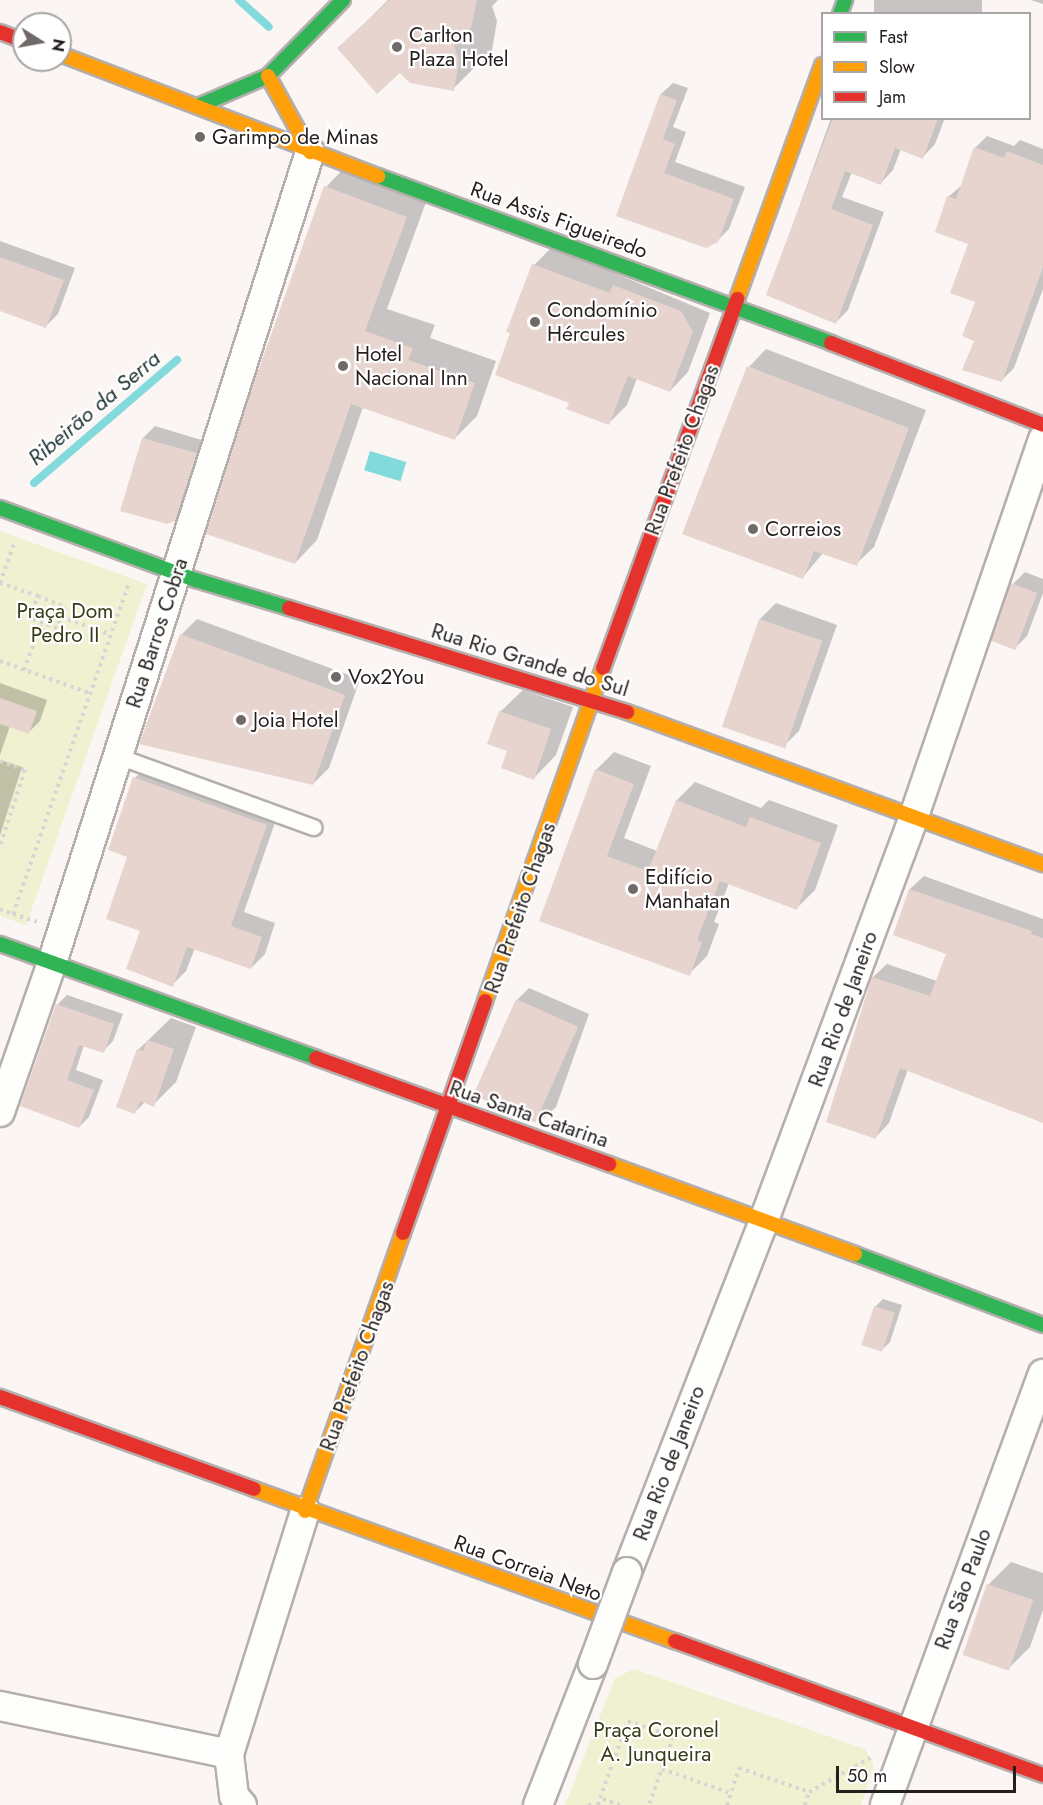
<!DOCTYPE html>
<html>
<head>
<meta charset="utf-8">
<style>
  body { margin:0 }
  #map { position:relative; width:1043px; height:1805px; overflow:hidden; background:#fbf5f4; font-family:Jost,sans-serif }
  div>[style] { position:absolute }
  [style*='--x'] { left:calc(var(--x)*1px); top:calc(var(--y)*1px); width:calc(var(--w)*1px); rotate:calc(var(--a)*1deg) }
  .green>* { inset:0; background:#f0f1d0 }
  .water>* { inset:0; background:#83dadc; transform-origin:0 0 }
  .shadow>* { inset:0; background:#0003; transform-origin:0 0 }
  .stream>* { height:8px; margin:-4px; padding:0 4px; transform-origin:4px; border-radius:4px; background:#83dadc }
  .building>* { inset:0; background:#e7d4ce; transform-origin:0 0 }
  .path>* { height:4px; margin-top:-2px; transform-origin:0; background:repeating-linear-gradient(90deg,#d7d4d4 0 3px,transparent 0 7.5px) }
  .roads { filter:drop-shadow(2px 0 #b4aeac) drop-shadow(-2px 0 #b4aeac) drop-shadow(0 2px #b4aeac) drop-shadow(0 -2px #b4aeac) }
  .lane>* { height:15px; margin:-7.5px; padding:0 7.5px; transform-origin:7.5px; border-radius:7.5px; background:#fefefd }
  .street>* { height:28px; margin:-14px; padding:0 14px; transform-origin:14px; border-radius:14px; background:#fefefd }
  .fast>* { height:14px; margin:-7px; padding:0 7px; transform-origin:7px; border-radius:7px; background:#30b455 }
  .slow>* { height:14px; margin:-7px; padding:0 7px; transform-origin:7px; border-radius:7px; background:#ff9f0a }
  .jam>* { height:14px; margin:-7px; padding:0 7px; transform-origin:7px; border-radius:7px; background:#e5322d }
  .bridges { filter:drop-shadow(2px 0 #b4aeac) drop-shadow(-2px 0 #b4aeac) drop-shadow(0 2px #b4aeac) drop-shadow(0 -2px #b4aeac) }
  .street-bridge>* { height:28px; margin:-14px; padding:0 14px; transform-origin:14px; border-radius:14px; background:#fefefd }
  .dots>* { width:16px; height:16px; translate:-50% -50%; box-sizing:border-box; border:3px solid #fff; border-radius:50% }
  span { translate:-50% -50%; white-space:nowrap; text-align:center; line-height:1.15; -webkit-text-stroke:4.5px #fff; paint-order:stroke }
  .poi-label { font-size:21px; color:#241f1d }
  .left { translate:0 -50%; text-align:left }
  .street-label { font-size:21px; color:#241f1d }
  .park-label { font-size:21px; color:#383b16 }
  .water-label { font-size:22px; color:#192f2f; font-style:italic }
  .legend { position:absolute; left:821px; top:12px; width:210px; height:108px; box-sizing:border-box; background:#fff; border:2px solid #a7a5a5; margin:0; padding:8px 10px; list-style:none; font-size:18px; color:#241f1d }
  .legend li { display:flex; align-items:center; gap:12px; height:30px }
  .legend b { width:30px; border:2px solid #a7a5a5 }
  .north { position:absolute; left:12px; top:12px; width:60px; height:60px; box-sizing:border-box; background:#fff; border:2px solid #a7a5a5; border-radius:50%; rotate:101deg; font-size:16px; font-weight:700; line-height:24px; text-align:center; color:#241f1d }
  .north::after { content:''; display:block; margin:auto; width:21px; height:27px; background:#6f6a68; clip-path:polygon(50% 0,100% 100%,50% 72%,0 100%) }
  .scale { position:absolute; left:836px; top:1766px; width:180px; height:27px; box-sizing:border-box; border:3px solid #241f1d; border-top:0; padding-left:8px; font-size:18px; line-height:21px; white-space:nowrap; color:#241f1d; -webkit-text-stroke:4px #fff; paint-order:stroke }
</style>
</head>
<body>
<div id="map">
  <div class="green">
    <i style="clip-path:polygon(0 531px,147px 584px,26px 925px,0 916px)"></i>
    <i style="clip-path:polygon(634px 1669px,865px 1749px,874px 1765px,861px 1805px,565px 1805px,615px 1678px)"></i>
  </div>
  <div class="water">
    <i style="left:370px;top:451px;width:38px;height:20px;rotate:17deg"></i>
  </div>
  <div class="shadow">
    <i style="clip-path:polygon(388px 0,498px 0,492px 6px,497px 21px,492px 50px,453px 89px,339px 49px)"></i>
    <i style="left:874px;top:0;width:108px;height:15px"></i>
    <i style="clip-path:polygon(1031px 0,1043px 0,1043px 4px)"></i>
    <i style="clip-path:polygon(673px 83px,688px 88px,673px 127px,686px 132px,675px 162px,745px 187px,729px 229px,717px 241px,618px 215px,661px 94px)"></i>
    <i style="clip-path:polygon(831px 118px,945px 118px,935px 144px,923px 157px,901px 149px,893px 170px,881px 183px,852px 172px,842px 197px,884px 212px,848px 310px,836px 322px,768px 294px)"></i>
    <i style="clip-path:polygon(987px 136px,1014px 146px,1020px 140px,1043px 149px,1043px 289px,1014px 368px,1002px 380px,976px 340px,977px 301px,970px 243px,948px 197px,962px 185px,975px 148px)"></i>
    <i style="clip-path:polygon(348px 164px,429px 194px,387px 309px,435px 325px,430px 338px,496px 361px,477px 416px,455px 438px,363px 407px,317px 540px,295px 563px,326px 187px)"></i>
    <i style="clip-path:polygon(0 241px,75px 268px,58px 314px,46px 326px,0 309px)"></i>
    <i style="clip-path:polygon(552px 247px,710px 313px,688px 372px,670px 391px,637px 378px,627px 405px,609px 423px,571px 402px,534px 265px)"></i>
    <i style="clip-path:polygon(766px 349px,926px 410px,874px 547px,856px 564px,823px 553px,803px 577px,749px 367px)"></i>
    <i style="clip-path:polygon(155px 426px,208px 442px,187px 508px,174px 520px,143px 438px)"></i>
    <i style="clip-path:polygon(1025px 572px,1043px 579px,1043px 593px,1027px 636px,1015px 648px,1013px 584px)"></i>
    <i style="clip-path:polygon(776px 603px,837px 625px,799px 731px,783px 747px,760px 619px)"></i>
    <i style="clip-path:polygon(197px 619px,360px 679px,329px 768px,313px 784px,181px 635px)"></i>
    <i style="clip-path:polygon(0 683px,47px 700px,40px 721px,29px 732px,10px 726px,0 755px)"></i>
    <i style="clip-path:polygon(523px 690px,573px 707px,556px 755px,534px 778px,509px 750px,500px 712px)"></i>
    <i style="clip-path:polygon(614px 752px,651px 766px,624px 838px,657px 851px,677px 800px,695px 782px,761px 808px,769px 800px,838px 825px,815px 890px,797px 908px,729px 883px,714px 922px,719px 924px,707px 956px,689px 974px,541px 920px,596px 770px)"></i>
    <i style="clip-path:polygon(0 760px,22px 767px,0 835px)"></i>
    <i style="clip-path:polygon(148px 764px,279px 811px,244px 912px,275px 923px,265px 954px,251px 968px,195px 948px,186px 971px,172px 985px,142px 930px,129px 856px,135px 778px)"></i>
    <i style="clip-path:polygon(924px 876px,1043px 919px,1043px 1121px,908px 1069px,889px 1123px,876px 1137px,828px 1121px,873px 977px,887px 964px,937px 981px,948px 953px,895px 935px,910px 889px)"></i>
    <i style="clip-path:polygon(529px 988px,589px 1014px,556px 1107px,543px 1119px,517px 1000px)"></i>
    <i style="clip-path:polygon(67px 995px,123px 1014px,113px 1041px,103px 1051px,84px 1045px,76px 1070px,103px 1080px,89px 1117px,79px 1127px,22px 1105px,57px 1005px)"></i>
    <i style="clip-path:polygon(171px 1018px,196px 1027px,176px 1082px,153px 1105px,145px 1102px,135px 1112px,138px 1050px)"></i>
    <i style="clip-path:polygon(883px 1299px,902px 1305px,890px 1342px,882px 1350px,875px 1307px)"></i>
    <i style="clip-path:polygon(1011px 1562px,1043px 1573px,1043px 1610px,1030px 1647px,1008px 1669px,988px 1585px)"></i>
  </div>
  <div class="stream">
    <i style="--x:239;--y:0;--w:40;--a:42"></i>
    <i style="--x:34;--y:483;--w:189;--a:-40.7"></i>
  </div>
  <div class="building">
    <i style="clip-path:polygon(390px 0,477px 0,471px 28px,454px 45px,459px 60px,454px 91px,410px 83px,400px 73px,377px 94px,337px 48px)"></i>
    <i style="clip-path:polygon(660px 94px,677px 100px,663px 139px,675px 144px,664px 173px,734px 199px,718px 242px,706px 248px,616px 216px)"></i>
    <i style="clip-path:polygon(833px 118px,938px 118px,923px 159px,895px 148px,881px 185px,845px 171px,831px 209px,873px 225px,836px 324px,766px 295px)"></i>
    <i style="clip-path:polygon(974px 147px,1004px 158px,1007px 151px,1043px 165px,1043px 267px,1002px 382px,962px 370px,974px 341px,962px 336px,975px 302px,950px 293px,968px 244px,935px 232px,947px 196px,956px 199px)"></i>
    <i style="clip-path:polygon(324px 186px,407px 217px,365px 331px,413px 348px,408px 360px,475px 383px,455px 440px,351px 404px,295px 564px,206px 534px,252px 388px)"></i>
    <i style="clip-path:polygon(0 257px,64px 280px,46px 328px,0 311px)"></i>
    <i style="clip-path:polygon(532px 264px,610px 293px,613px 285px,681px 311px,693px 332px,670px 392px,628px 376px,609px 425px,566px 409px,569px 403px,495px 375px,510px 333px,506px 332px)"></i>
    <i style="clip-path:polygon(747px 366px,909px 428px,857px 566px,814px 551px,803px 579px,682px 534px)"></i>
    <i style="clip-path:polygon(142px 438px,197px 453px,175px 521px,167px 524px,120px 511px)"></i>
    <i style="left:1011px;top:583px;width:28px;height:61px;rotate:21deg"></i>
    <i style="left:759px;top:619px;width:67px;height:114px;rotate:19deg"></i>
    <i style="clip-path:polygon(180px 634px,345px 695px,313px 785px,139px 744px)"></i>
    <i style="clip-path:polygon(0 698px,37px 711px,29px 734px,0 724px)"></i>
    <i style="clip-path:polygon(499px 711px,551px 729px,534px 780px,501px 768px,507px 751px,487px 744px)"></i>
    <i style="clip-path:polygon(595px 769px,634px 784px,607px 856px,648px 871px,676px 800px,746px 827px,750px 817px,821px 843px,797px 910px,720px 881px,697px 940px,702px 942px,690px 976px,539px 921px)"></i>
    <i style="clip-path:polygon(133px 777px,267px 825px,231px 926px,262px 937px,251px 969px,187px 947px,173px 987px,126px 969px,140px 931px,106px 919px,127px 857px,108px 850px)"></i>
    <i style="clip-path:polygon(909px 889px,1032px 931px,1031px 934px,1043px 938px,1043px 1123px,900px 1068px,876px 1139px,826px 1122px,872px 977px,930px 996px,946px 954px,893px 935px)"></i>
    <i style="left:516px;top:999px;width:68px;height:105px;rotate:24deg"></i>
    <i style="clip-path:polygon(56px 1004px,114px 1024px,104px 1053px,79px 1045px,67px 1080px,94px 1090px,79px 1128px,20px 1106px)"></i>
    <i style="clip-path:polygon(147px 1040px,174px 1049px,154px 1107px,140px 1101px,135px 1114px,116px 1107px,137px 1049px,143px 1051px)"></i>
    <i style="left:874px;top:1306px;width:22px;height:41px;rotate:18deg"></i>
    <i style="left:987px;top:1584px;width:49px;height:75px;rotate:19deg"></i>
  </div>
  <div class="path">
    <i style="--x:0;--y:583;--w:40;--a:18.9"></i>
    <i style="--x:38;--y:596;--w:29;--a:22"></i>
    <i style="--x:65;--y:607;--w:22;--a:111"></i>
    <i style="--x:57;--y:628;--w:29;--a:-160"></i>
    <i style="--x:30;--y:618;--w:23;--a:-70"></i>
    <i style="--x:0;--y:583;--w:41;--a:-70.3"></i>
    <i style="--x:61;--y:617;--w:52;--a:19.1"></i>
    <i style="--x:0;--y:661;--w:95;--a:19.8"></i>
    <i style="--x:24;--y:670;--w:50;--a:-70.1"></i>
    <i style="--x:0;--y:761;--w:27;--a:20"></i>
    <i style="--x:25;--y:770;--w:80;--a:108.2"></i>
    <i style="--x:0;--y:909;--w:14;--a:21"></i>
    <i style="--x:13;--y:914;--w:349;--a:-70.7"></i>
    <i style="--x:13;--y:914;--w:25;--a:18"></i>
    <i style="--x:662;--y:1769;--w:72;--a:19.4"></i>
    <i style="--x:588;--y:1805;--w:5;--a:0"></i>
    <i style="--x:598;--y:1805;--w:7;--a:-74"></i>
    <i style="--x:620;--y:1805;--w:21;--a:-161"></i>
    <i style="--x:600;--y:1798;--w:82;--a:-70"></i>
    <i style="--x:628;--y:1721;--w:48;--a:19.6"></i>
    <i style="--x:673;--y:1737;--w:72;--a:109.4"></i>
    <i style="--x:727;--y:1805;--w:39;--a:-72"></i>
    <i style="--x:739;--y:1768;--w:74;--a:18.9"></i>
    <i style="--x:805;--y:1805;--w:14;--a:-73"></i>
    <i style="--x:809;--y:1792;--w:72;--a:-29.1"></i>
  </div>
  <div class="roads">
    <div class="lane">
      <i style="--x:118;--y:756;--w:208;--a:20"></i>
    </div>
    <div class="street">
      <i style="--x:0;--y:1112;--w:158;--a:-70.8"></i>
      <i style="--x:52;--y:963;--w:851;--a:-72.35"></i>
      <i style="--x:627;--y:1572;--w:378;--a:-68.7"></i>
      <i style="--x:764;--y:1220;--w:431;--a:-69.6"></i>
      <i style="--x:914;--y:816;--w:398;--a:-71.1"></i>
      <i style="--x:0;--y:1706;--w:234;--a:11.8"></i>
      <i style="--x:242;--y:1805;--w:12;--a:-132"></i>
      <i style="--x:234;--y:1796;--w:42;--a:-96.8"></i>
      <i style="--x:229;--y:1754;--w:255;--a:-72.6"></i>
      <i style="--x:538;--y:1805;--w:151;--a:-68.7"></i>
      <i style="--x:885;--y:1805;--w:459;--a:-69.9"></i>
    </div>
    <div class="fast">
      <i style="--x:840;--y:14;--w:15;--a:-70"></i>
      <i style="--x:198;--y:106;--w:76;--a:-23.2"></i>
      <i style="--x:268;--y:76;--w:107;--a:-45.4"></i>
      <i style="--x:378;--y:176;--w:483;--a:20.2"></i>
      <i style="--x:0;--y:508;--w:209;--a:20.2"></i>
      <i style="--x:196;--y:580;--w:97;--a:16.8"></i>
      <i style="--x:0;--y:944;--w:336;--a:19.8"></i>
      <i style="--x:855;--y:1254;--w:201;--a:20.7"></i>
    </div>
    <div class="slow">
      <i style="--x:60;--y:54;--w:341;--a:21"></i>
      <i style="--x:268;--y:76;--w:87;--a:61.1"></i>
      <i style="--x:737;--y:299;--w:249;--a:-70"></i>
      <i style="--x:627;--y:712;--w:443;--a:20.1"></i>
      <i style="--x:485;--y:1001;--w:353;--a:-70.5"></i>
      <i style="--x:609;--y:1164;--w:262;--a:20.1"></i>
      <i style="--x:254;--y:1489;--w:448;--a:19.9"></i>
      <i style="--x:305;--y:1511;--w:295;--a:-70.6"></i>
    </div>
    <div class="jam">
      <i style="--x:0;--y:32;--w:26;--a:21"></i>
      <i style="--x:831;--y:343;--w:227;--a:21.1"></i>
      <i style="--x:289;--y:608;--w:354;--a:17.1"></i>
      <i style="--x:603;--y:668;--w:393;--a:-70"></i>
      <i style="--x:316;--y:1058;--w:312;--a:19.9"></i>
      <i style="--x:403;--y:1233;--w:246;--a:-70.5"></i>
      <i style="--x:0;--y:1397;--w:270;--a:19.9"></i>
      <i style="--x:675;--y:1641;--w:392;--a:20"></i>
    </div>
  </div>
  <div class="bridges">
    <div class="street-bridge">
      <i style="--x:593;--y:1664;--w:98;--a:-69.7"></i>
    </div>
  </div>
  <div class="dots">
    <i style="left:397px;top:47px;background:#6f6a68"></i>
    <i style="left:200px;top:137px;background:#6f6a68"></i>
    <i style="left:535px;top:322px;background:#6f6a68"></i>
    <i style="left:343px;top:366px;background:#6f6a68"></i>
    <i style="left:753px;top:529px;background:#6f6a68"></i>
    <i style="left:336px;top:677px;background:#6f6a68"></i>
    <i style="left:241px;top:720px;background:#6f6a68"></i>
    <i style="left:633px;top:889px;background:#6f6a68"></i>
  </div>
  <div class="poi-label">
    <span class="left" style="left:409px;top:47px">Carlton<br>Plaza Hotel</span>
    <span class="left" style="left:212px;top:137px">Garimpo de Minas</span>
    <span class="left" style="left:547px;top:322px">Condomínio<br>Hércules</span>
    <span class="left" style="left:355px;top:366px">Hotel<br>Nacional Inn</span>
    <span class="left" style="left:765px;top:529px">Correios</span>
    <span class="left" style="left:348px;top:677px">Vox2You</span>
    <span class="left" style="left:253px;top:720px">Joia Hotel</span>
    <span class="left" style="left:645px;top:889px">Edifício<br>Manhatan</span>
  </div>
  <div class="street-label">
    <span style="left:559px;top:220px;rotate:20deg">Rua Assis Figueiredo</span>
    <span style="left:682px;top:450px;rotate:-70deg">Rua Prefeito Chagas</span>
    <span style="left:157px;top:633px;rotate:-72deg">Rua Barros Cobra</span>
    <span style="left:530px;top:660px;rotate:17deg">Rua Rio Grande do Sul</span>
    <span style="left:520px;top:908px;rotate:-71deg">Rua Prefeito Chagas</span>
    <span style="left:843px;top:1009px;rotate:-70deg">Rua Rio de Janeiro</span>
    <span style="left:529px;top:1114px;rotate:19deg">Rua Santa Catarina</span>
    <span style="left:357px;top:1366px;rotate:-70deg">Rua Prefeito Chagas</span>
    <span style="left:669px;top:1463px;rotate:-69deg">Rua Rio de Janeiro</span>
    <span style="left:528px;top:1568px;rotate:20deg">Rua Correia Neto</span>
    <span style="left:963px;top:1589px;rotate:-70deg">Rua São Paulo</span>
  </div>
  <div class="park-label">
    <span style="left:65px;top:623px">Praça Dom<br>Pedro II</span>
    <span style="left:656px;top:1742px">Praça Coronel<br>A. Junqueira</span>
  </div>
  <div class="water-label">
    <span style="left:94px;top:408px;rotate:-40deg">Ribeirão da Serra</span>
  </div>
  <ul class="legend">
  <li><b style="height:8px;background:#30b455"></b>Fast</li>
  <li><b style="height:8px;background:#ff9f0a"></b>Slow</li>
  <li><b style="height:8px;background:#e5322d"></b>Jam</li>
  </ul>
  <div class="north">N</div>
  <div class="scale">50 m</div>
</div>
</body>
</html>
